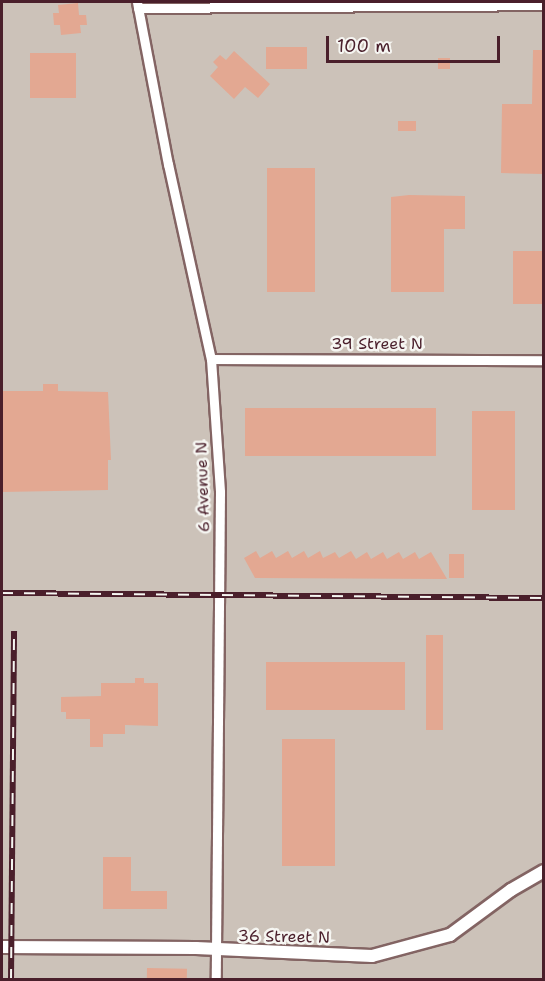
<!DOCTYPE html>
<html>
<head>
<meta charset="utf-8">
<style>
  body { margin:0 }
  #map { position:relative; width:545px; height:981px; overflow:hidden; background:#eee5ca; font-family:"Shantell Sans",sans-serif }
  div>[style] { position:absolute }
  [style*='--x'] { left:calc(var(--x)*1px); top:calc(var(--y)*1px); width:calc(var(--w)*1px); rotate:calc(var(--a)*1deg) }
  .industrial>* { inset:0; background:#ccc2b9; transform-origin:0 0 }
  .building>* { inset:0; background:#e3a892; transform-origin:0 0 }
  .roads { filter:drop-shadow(2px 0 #836463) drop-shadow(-2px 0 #836463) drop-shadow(0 2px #836463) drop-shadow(0 -2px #836463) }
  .minor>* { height:9px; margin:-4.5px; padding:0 4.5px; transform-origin:4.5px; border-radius:4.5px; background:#fff }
  .tertiary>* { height:12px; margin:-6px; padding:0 6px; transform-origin:6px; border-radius:6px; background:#fff }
  .rail>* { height:6px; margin-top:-3px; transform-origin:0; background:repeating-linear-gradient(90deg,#f6f6f2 0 11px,#4a1f2b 0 22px); box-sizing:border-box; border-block:2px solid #4a1f2b }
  span { translate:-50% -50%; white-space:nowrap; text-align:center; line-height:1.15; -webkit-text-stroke:5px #f6f6f2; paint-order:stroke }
  .street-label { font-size:16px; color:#4a1f2b }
  .frame { position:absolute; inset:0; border:3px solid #4a1f2b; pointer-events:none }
  .scale { position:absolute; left:326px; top:36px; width:174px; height:27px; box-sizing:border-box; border:3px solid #4a1f2b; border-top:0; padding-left:8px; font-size:18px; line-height:21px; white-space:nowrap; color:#4a1f2b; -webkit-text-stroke:4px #f6f6f2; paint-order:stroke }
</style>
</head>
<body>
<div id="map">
  <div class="industrial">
    <i style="left:2px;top:2px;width:541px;height:977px"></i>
  </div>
  <div class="building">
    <i style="clip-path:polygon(78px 3px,79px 15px,86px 15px,87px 25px,80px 25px,81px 33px,61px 35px,60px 25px,54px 25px,53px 13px,59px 13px,58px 5px)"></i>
    <i style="left:307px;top:47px;width:22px;height:41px;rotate:90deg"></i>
    <i style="clip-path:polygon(533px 50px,543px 50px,543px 174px,501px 173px,502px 104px,532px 104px)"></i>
    <i style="clip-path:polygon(234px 51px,270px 84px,258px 98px,245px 87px,234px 99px,210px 76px,218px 67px,213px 62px,220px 55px,226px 60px)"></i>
    <i style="left:30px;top:53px;width:46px;height:45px"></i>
    <i style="left:438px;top:58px;width:12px;height:11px"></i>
    <i style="left:398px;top:121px;width:18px;height:10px"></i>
    <i style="left:267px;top:168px;width:48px;height:124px"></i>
    <i style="clip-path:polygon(409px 195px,465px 196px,465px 229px,444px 229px,444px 292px,391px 292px,391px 197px)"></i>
    <i style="left:513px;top:251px;width:30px;height:53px"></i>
    <i style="clip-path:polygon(43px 384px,58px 384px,58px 391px,108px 392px,111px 460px,108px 460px,108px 490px,2px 492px,2px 391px,43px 391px)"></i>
    <i style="left:245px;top:408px;width:191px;height:48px"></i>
    <i style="left:472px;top:411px;width:43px;height:99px"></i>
    <i style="clip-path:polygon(256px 551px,260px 558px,272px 551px,276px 558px,288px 551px,292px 558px,304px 551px,308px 558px,320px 551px,323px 558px,335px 552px,339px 558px,351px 551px,356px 559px,367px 552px,371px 559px,383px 552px,387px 559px,399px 552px,403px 559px,415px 552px,419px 559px,431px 552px,447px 579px,255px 578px,244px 558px)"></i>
    <i style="left:449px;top:554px;width:15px;height:24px"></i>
    <i style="left:426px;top:635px;width:17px;height:95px"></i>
    <i style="left:266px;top:662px;width:139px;height:48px"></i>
    <i style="clip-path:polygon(135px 678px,144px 678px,144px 683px,158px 683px,158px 726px,125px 725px,125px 734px,103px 734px,103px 747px,90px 747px,90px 719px,66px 719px,66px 712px,61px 712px,61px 697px,101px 696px,101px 683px,135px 683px)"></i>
    <i style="left:282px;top:739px;width:53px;height:127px"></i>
    <i style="clip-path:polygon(103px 857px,131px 857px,131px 891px,167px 891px,167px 909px,103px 909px)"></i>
    <i style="left:147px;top:968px;width:40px;height:12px;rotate:1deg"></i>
  </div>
  <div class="roads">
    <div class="minor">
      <i style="--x:137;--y:2;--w:165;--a:79.2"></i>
      <i style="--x:168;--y:164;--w:200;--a:77.6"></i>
      <i style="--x:211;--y:359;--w:133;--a:86.1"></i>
      <i style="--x:220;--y:492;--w:488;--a:90.5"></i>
      <i style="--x:138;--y:8;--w:406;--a:-0.4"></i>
      <i style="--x:211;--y:359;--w:333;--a:0.2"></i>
    </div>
    <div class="tertiary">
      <i style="--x:2;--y:947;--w:194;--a:0.3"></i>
      <i style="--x:196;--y:948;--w:176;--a:2.6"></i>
      <i style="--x:372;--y:956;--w:81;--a:-15.1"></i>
      <i style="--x:450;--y:935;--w:76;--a:-36.4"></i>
      <i style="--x:511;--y:890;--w:38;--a:-30"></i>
    </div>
  </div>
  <div class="rail">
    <i style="--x:2;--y:593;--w:542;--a:0.53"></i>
    <i style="--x:11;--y:980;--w:349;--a:-89.5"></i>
  </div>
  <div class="street-label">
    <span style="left:377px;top:344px">39 Street N</span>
    <span style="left:203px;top:487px;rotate:-92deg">6 Avenue N</span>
    <span style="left:284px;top:937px;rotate:1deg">36 Street N</span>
  </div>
  <div class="frame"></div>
  <div class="scale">100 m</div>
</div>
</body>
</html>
